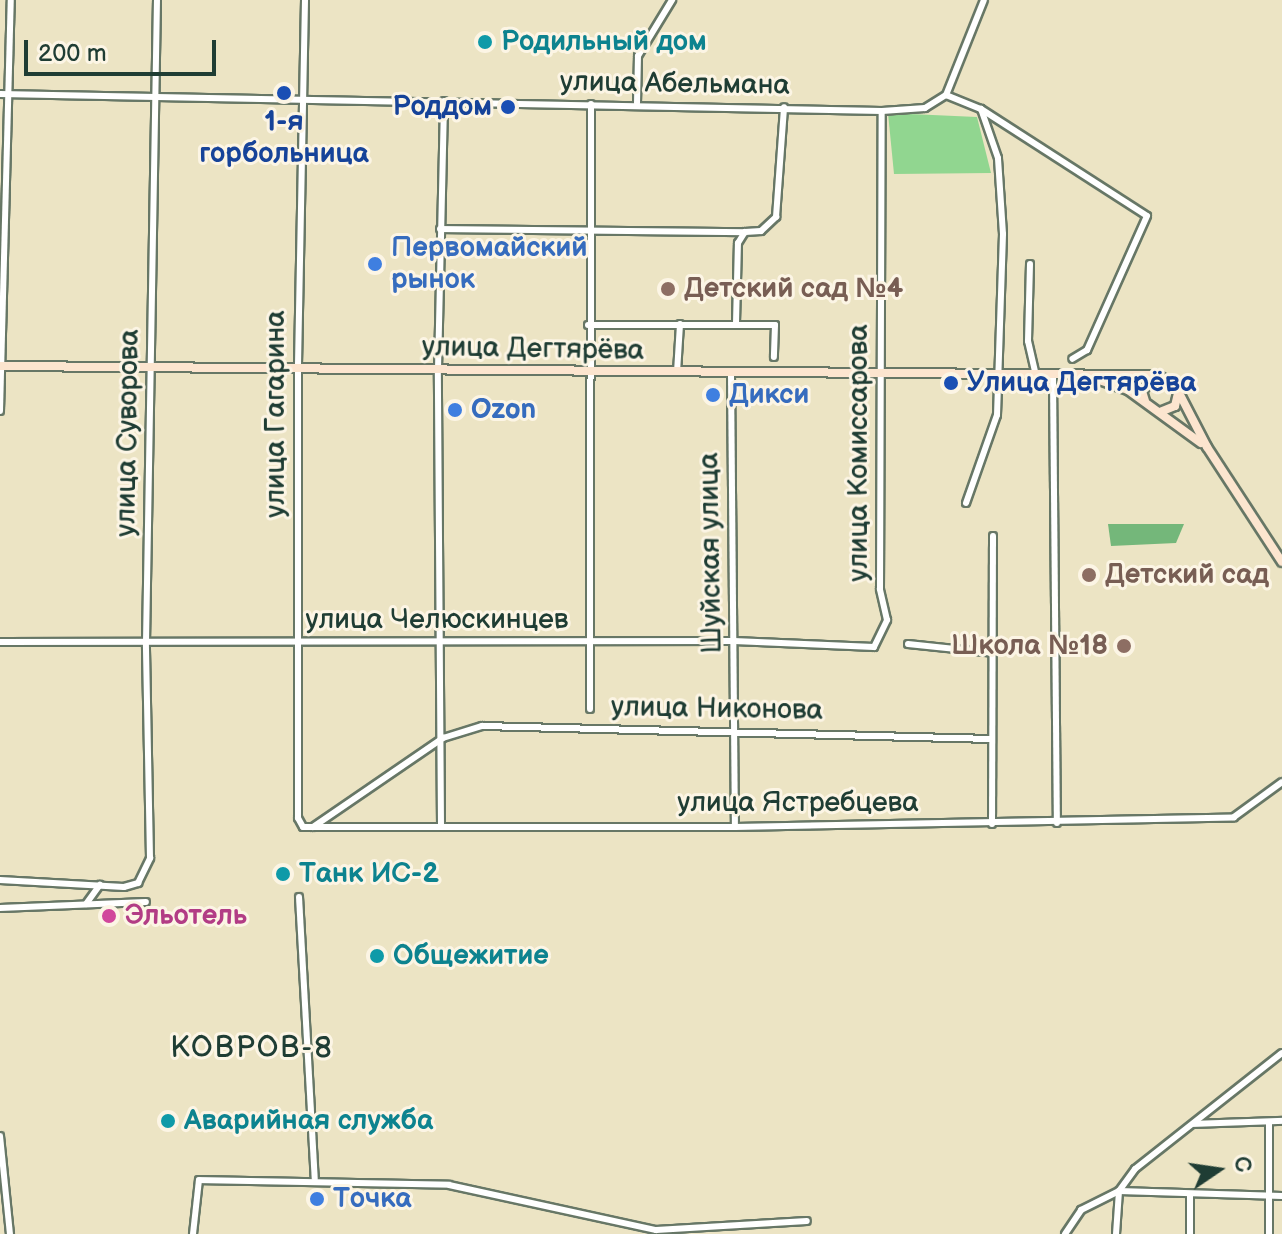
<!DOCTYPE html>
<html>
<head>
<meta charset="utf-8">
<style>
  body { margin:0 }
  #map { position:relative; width:1282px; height:1234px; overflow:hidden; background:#ece4c4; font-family:"Balsamiq Sans",sans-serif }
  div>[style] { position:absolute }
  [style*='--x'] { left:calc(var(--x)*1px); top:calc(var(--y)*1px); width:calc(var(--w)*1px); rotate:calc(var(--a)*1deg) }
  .green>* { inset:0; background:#91d690 }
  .forest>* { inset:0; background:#74b77a }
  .roads { filter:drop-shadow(2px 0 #677766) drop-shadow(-2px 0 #677766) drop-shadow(0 2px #677766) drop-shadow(0 -2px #677766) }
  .minor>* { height:6px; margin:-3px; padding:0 3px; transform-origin:3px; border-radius:3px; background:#fff }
  .secondary>* { height:8px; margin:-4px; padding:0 4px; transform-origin:4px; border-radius:4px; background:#fce5cf }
  .dots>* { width:22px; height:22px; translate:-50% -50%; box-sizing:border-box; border:4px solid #fcf5e5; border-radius:50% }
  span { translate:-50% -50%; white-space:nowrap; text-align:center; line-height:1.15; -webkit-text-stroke:6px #fcf5e5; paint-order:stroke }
  .culture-label { font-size:28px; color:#0d838f; font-weight:700 }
  .left { translate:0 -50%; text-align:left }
  .street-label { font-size:28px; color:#1f3d34 }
  .transit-label { font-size:28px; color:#164399; font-weight:700 }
  .right { translate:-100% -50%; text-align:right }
  .shop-label { font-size:28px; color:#366cbe; font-weight:700 }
  .education-label { font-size:28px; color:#785e54; font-weight:700 }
  .hotel-label { font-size:28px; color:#b23c85; font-weight:700 }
  .neighbourhood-label { font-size:30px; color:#1f3d34; letter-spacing:2px }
  .north { position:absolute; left:1178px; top:1130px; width:80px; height:80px; -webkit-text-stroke:6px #fcf5e5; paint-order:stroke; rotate:77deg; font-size:22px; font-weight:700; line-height:32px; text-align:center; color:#1f3d34 }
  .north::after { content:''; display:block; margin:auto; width:28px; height:36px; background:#1f3d34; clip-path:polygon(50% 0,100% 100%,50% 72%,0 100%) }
  .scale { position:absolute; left:24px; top:40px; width:192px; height:36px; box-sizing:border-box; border:4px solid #1f3d34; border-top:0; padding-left:10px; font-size:24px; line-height:28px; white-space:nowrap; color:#1f3d34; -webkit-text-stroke:6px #fcf5e5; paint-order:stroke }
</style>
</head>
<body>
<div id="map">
  <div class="green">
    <i style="clip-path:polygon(888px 113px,977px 117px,991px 173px,894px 174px)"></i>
  </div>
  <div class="forest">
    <i style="clip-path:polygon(1108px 524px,1184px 524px,1176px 543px,1111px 546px)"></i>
  </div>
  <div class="roads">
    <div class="minor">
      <i style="--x:305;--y:0;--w:369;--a:91.1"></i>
      <i style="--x:298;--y:369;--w:449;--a:90"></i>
      <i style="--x:298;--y:818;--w:10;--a:61"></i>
      <i style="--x:303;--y:827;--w:432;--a:0"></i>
      <i style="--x:735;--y:827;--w:499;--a:-1.1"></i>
      <i style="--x:1234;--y:817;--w:59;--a:-36.1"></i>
      <i style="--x:0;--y:94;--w:882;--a:1.1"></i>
      <i style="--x:882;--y:111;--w:43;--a:-4"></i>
      <i style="--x:925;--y:108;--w:25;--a:-32"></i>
      <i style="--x:946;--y:95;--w:38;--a:22"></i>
      <i style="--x:981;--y:109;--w:197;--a:32.8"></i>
      <i style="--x:1147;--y:216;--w:147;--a:114.1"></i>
      <i style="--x:1087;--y:350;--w:17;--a:149"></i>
      <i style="--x:946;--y:95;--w:102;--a:-68.2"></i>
      <i style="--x:637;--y:103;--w:47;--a:-88.8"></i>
      <i style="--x:638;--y:56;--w:66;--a:-58.7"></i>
      <i style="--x:440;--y:229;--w:305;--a:0.6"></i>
      <i style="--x:1030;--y:264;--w:77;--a:91.5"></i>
      <i style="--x:1028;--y:341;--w:37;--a:77"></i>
      <i style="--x:736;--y:323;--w:80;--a:-88.6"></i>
      <i style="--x:738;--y:243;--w:13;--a:-58"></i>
      <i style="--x:745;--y:232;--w:16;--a:-4"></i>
      <i style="--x:761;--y:231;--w:21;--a:-43"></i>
      <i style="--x:776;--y:217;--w:110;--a:-85.8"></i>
      <i style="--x:588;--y:325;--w:187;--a:0"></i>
      <i style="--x:775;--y:325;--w:32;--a:92"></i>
      <i style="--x:677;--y:372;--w:48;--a:-86.4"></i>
      <i style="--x:731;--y:375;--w:452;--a:89.5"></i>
      <i style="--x:1053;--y:377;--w:446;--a:89.5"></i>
      <i style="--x:0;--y:411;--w:411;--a:-88.5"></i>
      <i style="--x:966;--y:503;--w:93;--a:-70.6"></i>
      <i style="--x:997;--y:415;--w:181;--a:-88.1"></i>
      <i style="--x:1003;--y:234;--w:76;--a:-93.8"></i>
      <i style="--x:998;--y:158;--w:52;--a:-109.1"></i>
      <i style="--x:0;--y:642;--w:734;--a:-0.08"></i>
      <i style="--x:734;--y:641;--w:140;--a:2.5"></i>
      <i style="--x:874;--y:647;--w:30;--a:-64"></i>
      <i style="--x:887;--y:620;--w:32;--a:-103"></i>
      <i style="--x:880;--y:589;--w:478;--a:-89.8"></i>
      <i style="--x:908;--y:644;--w:85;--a:6"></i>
      <i style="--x:590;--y:709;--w:605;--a:-89.91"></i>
      <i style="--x:992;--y:824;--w:288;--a:-89.8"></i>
      <i style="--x:441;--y:825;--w:456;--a:-90.4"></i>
      <i style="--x:438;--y:369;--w:268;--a:-88.7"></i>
      <i style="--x:313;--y:827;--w:158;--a:-34.4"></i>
      <i style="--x:443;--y:738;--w:41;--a:-17.1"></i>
      <i style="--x:482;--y:726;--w:509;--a:1.46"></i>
      <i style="--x:0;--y:880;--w:124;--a:3.2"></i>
      <i style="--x:124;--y:887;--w:15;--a:-16"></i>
      <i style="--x:138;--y:883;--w:28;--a:-64"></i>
      <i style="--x:150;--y:858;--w:216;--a:-91.1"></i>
      <i style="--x:146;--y:642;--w:642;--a:-89.02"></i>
      <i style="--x:299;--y:897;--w:282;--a:86.8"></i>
      <i style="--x:86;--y:904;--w:24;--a:-54"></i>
      <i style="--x:0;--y:908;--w:146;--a:-2.4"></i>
      <i style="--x:1194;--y:1124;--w:88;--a:-2"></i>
      <i style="--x:0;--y:1136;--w:99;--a:84.2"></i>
      <i style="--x:193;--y:1234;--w:54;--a:-83.7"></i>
      <i style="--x:199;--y:1180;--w:250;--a:1.1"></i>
      <i style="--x:449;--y:1185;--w:212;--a:12.3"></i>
      <i style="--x:656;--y:1230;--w:151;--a:-3.4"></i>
      <i style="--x:1065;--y:1234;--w:29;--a:-56"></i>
      <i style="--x:1081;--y:1210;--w:42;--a:-26.6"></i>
      <i style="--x:1119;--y:1191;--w:27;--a:-54"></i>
      <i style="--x:1135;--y:1169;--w:187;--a:-38.3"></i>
      <i style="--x:1116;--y:1234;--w:43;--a:-86"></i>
      <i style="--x:1119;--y:1191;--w:163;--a:1.8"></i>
      <i style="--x:1190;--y:1234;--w:39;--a:-90"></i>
      <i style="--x:1269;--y:1234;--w:112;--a:-90"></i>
    </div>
    <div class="secondary">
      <i style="--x:0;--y:366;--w:1158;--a:0.45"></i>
      <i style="--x:1158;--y:375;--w:22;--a:34"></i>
      <i style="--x:1176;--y:387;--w:68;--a:62.7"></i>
      <i style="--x:1207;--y:447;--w:137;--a:56.9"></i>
      <i style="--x:1102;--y:381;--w:28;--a:19"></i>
      <i style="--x:1128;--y:390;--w:90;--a:36"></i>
      <i style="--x:1145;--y:401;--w:10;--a:-107"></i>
      <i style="--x:1142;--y:391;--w:19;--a:-51"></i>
      <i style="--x:1160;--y:412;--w:16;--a:-22"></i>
      <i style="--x:1175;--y:406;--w:13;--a:-77"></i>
    </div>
  </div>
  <div class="dots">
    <i style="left:485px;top:42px;background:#0f9aa8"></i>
    <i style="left:284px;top:93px;background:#1a4fb4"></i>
    <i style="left:508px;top:107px;background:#1a4fb4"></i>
    <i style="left:375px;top:264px;background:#3f7fe0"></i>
    <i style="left:668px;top:289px;background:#8d6e63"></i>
    <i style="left:951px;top:383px;background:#1a4fb4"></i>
    <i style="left:713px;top:395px;background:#3f7fe0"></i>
    <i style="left:455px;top:410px;background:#3f7fe0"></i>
    <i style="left:1089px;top:575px;background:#8d6e63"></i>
    <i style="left:1124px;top:646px;background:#8d6e63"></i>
    <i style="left:283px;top:874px;background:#0f9aa8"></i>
    <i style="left:109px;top:916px;background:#d1479c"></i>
    <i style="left:377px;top:956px;background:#0f9aa8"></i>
    <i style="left:168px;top:1121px;background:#0f9aa8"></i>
    <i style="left:317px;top:1199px;background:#3f7fe0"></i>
  </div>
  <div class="culture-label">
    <span class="left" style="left:501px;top:42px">Родильный дом</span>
    <span class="left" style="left:299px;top:874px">Танк ИС-2</span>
    <span class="left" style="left:393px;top:956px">Общежитие</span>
    <span class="left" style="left:184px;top:1121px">Аварийная служба</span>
  </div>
  <div class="street-label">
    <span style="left:675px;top:84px;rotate:1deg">улица Абельмана</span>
    <span style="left:533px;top:349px;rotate:1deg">улица Дегтярёва</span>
    <span style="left:276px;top:414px;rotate:-90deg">улица Гагарина</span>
    <span style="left:128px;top:433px;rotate:-89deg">улица Суворова</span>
    <span style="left:859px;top:453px;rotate:-90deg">улица Комиссарова</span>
    <span style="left:711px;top:553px;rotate:-91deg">Шуйская улица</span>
    <span style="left:437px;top:620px">улица Челюскинцев</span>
    <span style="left:717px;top:709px;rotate:1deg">улица Никонова</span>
    <span style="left:798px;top:803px">улица Ястребцева</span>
  </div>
  <div class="transit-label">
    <span class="right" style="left:492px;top:107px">Роддом</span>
    <span style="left:284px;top:138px">1-я<br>горбольница</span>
    <span class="left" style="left:967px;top:383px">Улица Дегтярёва</span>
  </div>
  <div class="shop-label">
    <span class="left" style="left:391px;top:264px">Первомайский<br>рынок</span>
    <span class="left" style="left:729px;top:395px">Дикси</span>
    <span class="left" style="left:471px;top:410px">Ozon</span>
    <span class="left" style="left:333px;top:1199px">Точка</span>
  </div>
  <div class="education-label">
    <span class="left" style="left:684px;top:289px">Детский сад №4</span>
    <span class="left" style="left:1105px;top:575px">Детский сад</span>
    <span class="right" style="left:1108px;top:646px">Школа №18</span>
  </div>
  <div class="hotel-label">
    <span class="left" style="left:125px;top:916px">Эльотель</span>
  </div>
  <div class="neighbourhood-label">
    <span style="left:252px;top:1048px">КОВРОВ-8</span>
  </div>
  <div class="north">С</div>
  <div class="scale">200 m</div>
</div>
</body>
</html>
